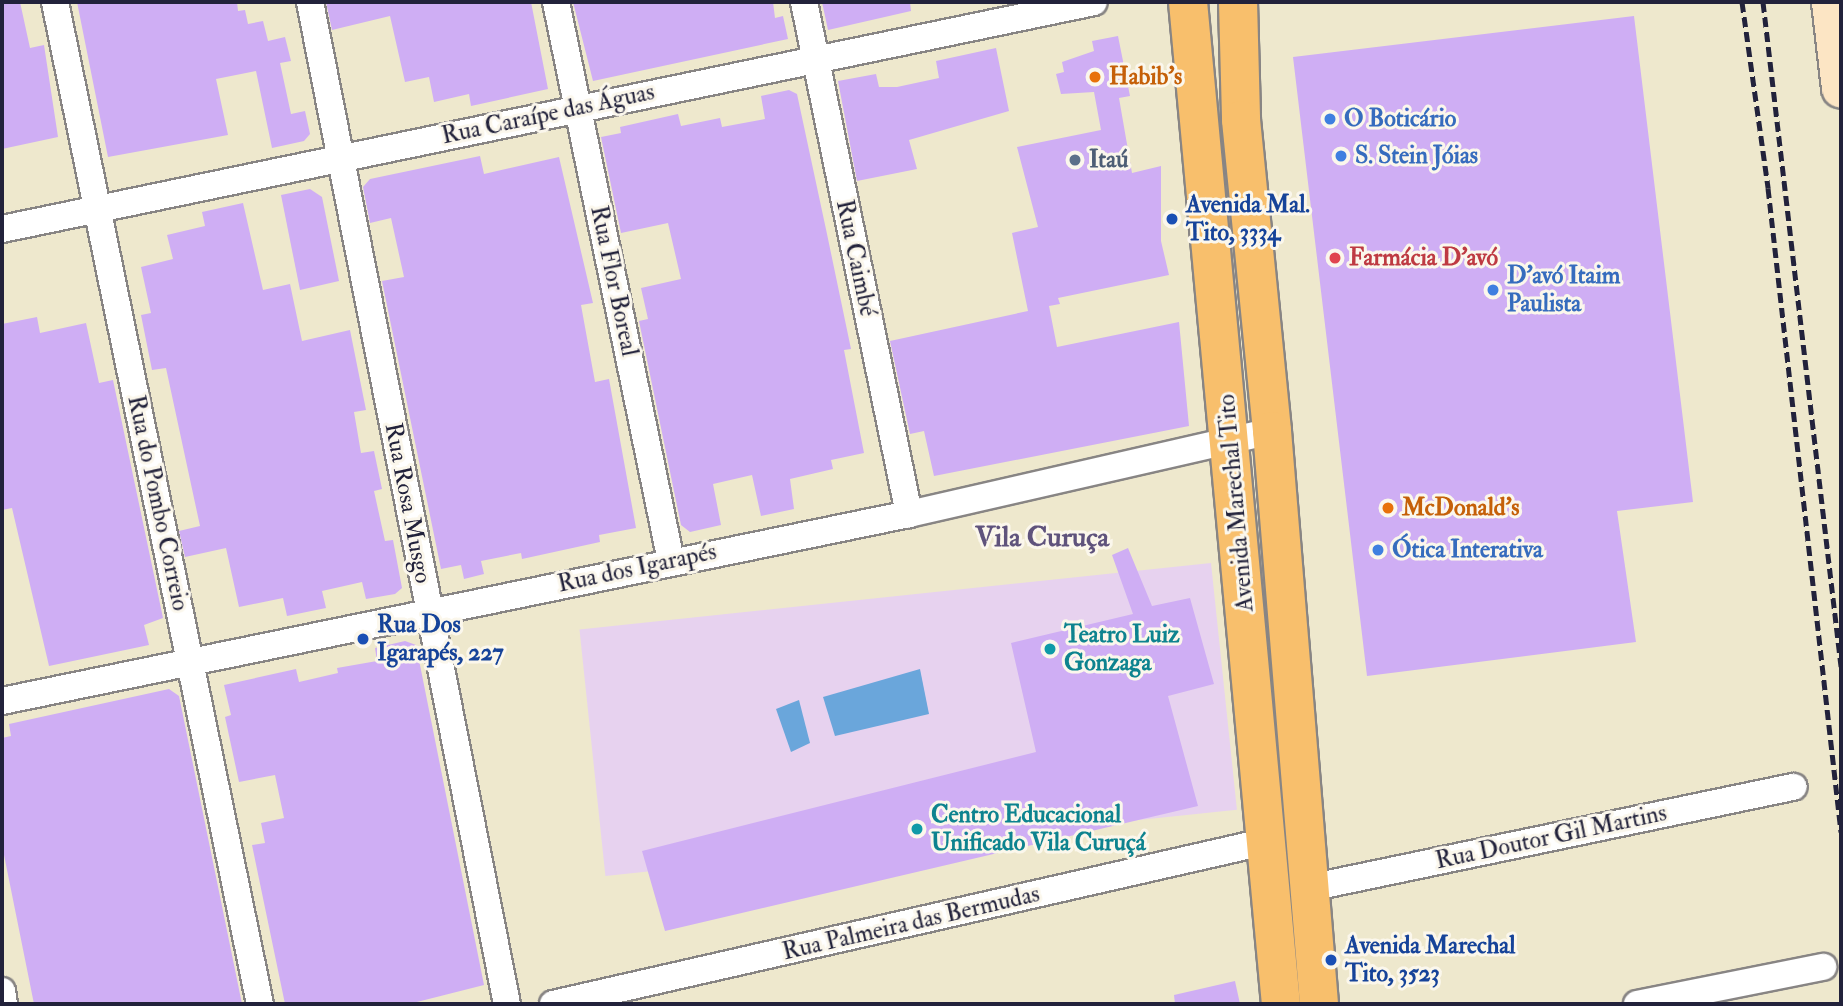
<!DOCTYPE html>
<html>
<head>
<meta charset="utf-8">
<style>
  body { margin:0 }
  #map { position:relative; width:1843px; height:1006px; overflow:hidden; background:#eee8cd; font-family:"IM FELL Double Pica",serif }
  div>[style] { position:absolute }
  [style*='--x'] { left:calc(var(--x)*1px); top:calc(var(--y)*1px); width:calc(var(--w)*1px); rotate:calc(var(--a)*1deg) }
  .built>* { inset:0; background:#e7d2ef; transform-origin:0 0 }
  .water>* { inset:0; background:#6aa6db }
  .building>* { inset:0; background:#cfaef4 }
  .roads { filter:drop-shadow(2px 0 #888584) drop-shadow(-2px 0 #888584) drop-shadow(0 2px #888584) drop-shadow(0 -2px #888584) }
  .street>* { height:26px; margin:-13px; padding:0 13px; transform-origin:13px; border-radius:13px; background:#fff }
  .secondary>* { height:38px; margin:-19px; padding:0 19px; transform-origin:19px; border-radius:19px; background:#fce5c4 }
  .primary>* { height:38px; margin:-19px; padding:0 19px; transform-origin:19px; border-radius:19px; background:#f8bf6c }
  .rail>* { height:5px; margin-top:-2.5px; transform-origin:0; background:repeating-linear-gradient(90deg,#22223b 0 10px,transparent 0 15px) }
  .dots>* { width:19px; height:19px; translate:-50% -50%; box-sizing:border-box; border:4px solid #fbf7ec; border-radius:50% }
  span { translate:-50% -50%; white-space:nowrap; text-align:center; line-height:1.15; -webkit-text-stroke:6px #fbf7ec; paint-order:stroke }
  .food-label { font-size:24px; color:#c56008; font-weight:700 }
  .left { translate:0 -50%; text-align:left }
  .street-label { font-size:24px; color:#22223b }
  .shop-label { font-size:24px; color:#366cbe; font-weight:700 }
  .service-label { font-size:24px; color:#4e5e75; font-weight:700 }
  .transit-label { font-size:24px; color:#164399; font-weight:700 }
  .health-label { font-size:24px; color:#be3a42; font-weight:700 }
  .culture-label { font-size:24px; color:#0d838f; font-weight:700 }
  .quarter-label { font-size:28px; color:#5f537c; font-weight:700 }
  .frame { position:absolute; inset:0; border:4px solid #22223b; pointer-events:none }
</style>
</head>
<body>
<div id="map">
  <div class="built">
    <i style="left:1211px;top:563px;width:248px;height:635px;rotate:84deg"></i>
  </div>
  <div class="water">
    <i style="clip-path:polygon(920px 669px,929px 714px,835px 736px,823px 697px)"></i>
    <i style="clip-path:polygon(799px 700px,810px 743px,791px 752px,776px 709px)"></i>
  </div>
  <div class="building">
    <i style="clip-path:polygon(2px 2px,20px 2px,30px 48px,44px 45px,58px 137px,2px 149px)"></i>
    <i style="clip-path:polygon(77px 2px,237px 2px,238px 11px,245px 10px,248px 24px,263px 21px,268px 41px,285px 37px,291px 61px,280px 63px,291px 114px,305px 111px,310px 134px,304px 141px,272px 148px,256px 71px,216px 79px,228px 135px,108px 157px)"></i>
    <i style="clip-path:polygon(326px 2px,531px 2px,548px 89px,471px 106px,469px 94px,434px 102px,429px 77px,405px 82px,390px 16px,332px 30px)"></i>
    <i style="clip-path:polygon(573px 2px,773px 2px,775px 18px,783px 16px,788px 39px,593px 81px)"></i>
    <i style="clip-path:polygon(822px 2px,910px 2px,911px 11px,828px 30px)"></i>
    <i style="clip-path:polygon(1634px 16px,1693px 502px,1617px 511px,1636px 642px,1367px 676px,1293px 57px)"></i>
    <i style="clip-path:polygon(1118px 36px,1130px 96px,1119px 98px,1132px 173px,1161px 166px,1161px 241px,1169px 275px,1058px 298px,1060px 304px,1049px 306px,1057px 347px,1179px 322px,1189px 426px,934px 476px,924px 431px,910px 434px,890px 341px,1028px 311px,1012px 233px,1038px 227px,1017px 147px,1101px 130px,1094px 92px,1061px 94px,1056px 74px,1064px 72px,1062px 62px,1094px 51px,1092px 41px)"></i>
    <i style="clip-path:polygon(996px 48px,1009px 111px,909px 140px,917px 169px,857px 181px,838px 81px,876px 74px,879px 87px,897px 87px,939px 78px,936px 61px)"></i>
    <i style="clip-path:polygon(789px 90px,797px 94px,827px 234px,851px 349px,844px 350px,864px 453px,831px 460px,833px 469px,790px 479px,794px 509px,761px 516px,752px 475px,713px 484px,721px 525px,690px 532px,681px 525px,639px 321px,648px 319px,641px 288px,681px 279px,668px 223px,621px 233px,601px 137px,621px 133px,620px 127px,678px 114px,681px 126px,720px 118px,722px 127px,765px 119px,761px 96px)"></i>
    <i style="clip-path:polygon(480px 156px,484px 174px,559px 157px,593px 303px,581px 305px,595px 382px,609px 379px,636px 528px,599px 535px,600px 542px,522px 559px,521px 553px,481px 561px,484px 574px,464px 579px,461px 565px,441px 569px,382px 281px,404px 277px,391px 218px,370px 223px,363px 187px,370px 179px)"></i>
    <i style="clip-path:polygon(310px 189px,322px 197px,339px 281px,300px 290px,281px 195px)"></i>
    <i style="clip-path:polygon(243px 203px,263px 290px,290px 284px,302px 341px,350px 330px,366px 410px,354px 412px,361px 453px,374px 451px,382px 489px,374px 491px,385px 541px,393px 540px,402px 588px,395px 594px,366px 599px,362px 582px,322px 591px,326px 608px,287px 616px,283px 598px,239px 607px,226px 548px,185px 557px,179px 531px,200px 526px,166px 368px,152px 370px,141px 315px,151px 313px,141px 267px,173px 259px,167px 235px,205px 226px,202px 212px)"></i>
    <i style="clip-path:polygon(37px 317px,40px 333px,86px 323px,99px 383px,113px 380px,163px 618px,144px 625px,149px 645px,49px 666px,12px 508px,2px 510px,2px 324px)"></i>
    <i style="clip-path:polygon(1128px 548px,1152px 606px,1190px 598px,1214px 684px,1168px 696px,1198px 806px,665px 931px,642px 851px,1036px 752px,1011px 643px,1133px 614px,1112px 555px)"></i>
    <i style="clip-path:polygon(405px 641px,416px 645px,484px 985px,409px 1004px,285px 1004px,252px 845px,265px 843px,261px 823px,284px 818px,275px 775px,239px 782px,225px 717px,231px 715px,224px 685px,296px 669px,299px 682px,338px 673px,337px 668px,377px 661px,375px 648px)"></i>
    <i style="clip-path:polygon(169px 689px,179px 696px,242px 1004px,34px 1004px,2px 845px,2px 738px,11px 736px,9px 724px)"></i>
    <i style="clip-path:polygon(1235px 981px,1240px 1004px,1175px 1004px,1174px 995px)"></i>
  </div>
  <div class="roads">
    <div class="street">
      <i style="--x:55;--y:2;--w:1023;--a:78.44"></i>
      <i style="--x:310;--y:2;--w:1021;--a:78.88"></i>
      <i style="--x:556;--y:2;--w:571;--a:78.38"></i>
      <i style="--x:804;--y:2;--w:523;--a:78.41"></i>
      <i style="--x:2;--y:229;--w:1115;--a:-11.74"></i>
      <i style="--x:2;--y:701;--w:926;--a:-11.65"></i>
      <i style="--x:909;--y:514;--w:372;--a:-12.9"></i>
      <i style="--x:1309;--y:888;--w:495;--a:-11.8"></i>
      <i style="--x:2;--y:991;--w:13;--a:81"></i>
      <i style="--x:553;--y:1004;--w:733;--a:-12.84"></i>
      <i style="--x:1637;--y:1004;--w:190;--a:-11.3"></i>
    </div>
    <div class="secondary">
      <i style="--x:1831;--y:2;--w:87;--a:83.4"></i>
    </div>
    <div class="primary">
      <i style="--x:1188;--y:2;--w:1006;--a:84.7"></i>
      <i style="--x:1238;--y:2;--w:118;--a:88.5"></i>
      <i style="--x:1241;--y:120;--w:313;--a:84.3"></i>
      <i style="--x:1272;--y:431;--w:575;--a:85.31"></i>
    </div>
  </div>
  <div class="rail">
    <i style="--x:1742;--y:2;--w:188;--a:82"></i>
    <i style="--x:1768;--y:188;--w:648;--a:83.53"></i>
    <i style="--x:1763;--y:2;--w:669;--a:83.3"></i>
  </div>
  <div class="dots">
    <i style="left:1095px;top:77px;background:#e8710a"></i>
    <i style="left:1330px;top:119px;background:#3f7fe0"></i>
    <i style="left:1341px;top:156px;background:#3f7fe0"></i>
    <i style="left:1075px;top:160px;background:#5c6f8a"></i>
    <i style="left:1172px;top:219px;background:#1a4fb4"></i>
    <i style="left:1335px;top:258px;background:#e0444e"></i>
    <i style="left:1493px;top:290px;background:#3f7fe0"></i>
    <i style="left:1388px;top:508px;background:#e8710a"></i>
    <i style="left:1378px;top:550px;background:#3f7fe0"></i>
    <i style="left:363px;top:639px;background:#1a4fb4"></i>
    <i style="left:1050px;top:649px;background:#0f9aa8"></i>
    <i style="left:917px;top:829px;background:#0f9aa8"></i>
    <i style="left:1331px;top:960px;background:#1a4fb4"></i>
  </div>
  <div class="food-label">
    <span class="left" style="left:1109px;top:77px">Habib's</span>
    <span class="left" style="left:1402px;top:508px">McDonald's</span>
  </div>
  <div class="street-label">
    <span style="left:548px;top:114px;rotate:-12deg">Rua Caraípe das Águas</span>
    <span style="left:856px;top:258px;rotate:78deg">Rua Caimbé</span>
    <span style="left:614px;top:281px;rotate:78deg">Rua Flor Boreal</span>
    <span style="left:158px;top:503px;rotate:78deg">Rua do Pombo Correio</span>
    <span style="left:408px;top:503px;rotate:79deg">Rua Rosa Musgo</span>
    <span style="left:1236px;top:503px;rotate:-95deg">Avenida Marechal Tito</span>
    <span style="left:637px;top:568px;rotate:-12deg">Rua dos Igarapés</span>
    <span style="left:1551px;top:837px;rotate:-12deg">Rua Doutor Gil Martins</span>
    <span style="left:911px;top:923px;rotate:-13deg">Rua Palmeira das Bermudas</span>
  </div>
  <div class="shop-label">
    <span class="left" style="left:1344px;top:119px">O Boticário</span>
    <span class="left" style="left:1355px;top:156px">S. Stein Jóias</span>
    <span class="left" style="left:1507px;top:290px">D’avó Itaim<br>Paulista</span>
    <span class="left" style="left:1392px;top:550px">Ótica Interativa</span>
  </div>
  <div class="service-label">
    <span class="left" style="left:1089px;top:160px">Itaú</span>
  </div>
  <div class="transit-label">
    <span class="left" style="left:1186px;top:219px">Avenida Mal.<br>Tito, 3334</span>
    <span class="left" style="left:377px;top:639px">Rua Dos<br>Igarapés, 227</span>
    <span class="left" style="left:1345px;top:960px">Avenida Marechal<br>Tito, 3523</span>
  </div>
  <div class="health-label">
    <span class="left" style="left:1349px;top:258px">Farmácia D'avó</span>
  </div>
  <div class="culture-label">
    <span class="left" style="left:1064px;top:649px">Teatro Luiz<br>Gonzaga</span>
    <span class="left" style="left:931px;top:829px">Centro Educacional<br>Unificado Vila Curuçá</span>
  </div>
  <div class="quarter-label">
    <span style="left:1042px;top:538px">Vila Curuça</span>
  </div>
  <div class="frame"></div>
</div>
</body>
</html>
